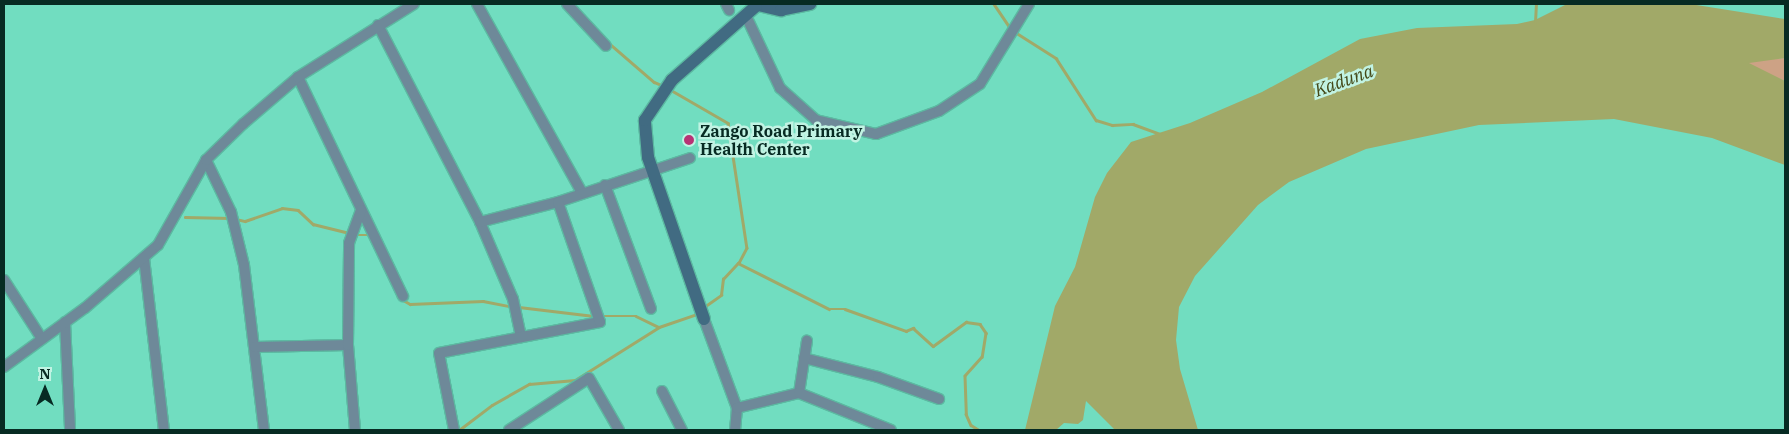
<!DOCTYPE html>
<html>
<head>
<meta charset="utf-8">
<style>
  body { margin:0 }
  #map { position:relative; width:1789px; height:434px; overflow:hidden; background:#71ddc0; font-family:"IBM Plex Serif",serif }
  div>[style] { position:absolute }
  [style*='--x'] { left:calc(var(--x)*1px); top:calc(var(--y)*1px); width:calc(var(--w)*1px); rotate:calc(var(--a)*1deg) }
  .green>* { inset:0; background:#cda285 }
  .water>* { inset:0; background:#a1a968 }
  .stream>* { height:2.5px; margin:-1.25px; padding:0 1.25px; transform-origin:1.25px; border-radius:1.25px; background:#a1a968 }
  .roads { filter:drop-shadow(1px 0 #5cb9a1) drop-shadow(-1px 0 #5cb9a1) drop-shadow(0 1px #5cb9a1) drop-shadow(0 -1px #5cb9a1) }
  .street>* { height:10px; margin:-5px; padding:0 5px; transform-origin:5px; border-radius:5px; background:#6e8999 }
  .secondary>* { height:12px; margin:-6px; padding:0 6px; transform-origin:6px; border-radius:6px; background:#416b82 }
  .dots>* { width:14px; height:14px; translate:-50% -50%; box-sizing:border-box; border:2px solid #c1f3e3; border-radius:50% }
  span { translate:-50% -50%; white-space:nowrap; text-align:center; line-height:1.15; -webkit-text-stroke:5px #c1f3e3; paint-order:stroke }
  .poi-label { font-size:16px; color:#072b23; font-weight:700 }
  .left { translate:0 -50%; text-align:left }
  .water-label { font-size:18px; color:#434817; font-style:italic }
  .frame { position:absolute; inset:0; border:5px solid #072b23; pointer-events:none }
  .north { position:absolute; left:20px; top:364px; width:50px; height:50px; -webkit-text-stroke:4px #c1f3e3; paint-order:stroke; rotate:0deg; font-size:14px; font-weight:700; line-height:20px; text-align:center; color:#072b23 }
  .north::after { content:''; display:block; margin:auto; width:18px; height:22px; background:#072b23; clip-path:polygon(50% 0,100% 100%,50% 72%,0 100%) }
</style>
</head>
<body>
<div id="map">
  <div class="green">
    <i style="clip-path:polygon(1785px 58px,1785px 81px,1749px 66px,1749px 60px)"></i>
  </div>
  <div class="water">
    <i style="clip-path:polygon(1567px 4px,1690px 4px,1785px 19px,1785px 58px,1749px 63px,1785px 81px,1785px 165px,1712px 138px,1614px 119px,1479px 125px,1366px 149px,1289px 182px,1258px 205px,1195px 276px,1179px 307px,1176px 340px,1180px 369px,1198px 430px,1115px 430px,1086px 401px,1083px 420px,1078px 424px,1064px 423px,1056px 430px,1025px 430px,1055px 306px,1075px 267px,1095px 197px,1107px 173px,1131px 142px,1190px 123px,1262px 92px,1360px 39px,1417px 28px,1517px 24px,1535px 20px)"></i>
  </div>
  <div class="stream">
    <i style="--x:994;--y:4;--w:30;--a:56"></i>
    <i style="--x:1535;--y:22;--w:18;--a:-87"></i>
    <i style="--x:1015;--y:32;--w:49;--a:32.4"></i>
    <i style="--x:1056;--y:58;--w:74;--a:57.2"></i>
    <i style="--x:1096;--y:120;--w:17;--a:17"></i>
    <i style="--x:1112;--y:125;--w:21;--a:-3"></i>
    <i style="--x:1133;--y:124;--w:29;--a:20"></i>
    <i style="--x:610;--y:44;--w:58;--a:40.8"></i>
    <i style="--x:654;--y:82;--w:11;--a:22"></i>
    <i style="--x:671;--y:90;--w:66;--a:30.1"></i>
    <i style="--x:728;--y:123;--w:126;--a:81.4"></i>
    <i style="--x:747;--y:248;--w:17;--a:118"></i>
    <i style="--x:185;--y:217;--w:45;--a:1.3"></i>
    <i style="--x:236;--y:219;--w:9;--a:13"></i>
    <i style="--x:245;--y:221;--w:39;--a:-19"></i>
    <i style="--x:282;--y:208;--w:16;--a:7"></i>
    <i style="--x:298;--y:210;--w:21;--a:43"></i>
    <i style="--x:313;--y:224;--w:36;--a:14"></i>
    <i style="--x:356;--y:235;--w:15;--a:0"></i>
    <i style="--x:398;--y:297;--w:14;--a:30"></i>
    <i style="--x:410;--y:304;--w:73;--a:-2.4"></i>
    <i style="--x:483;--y:301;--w:25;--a:11"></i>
    <i style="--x:519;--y:307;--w:75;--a:6.9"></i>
    <i style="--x:704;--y:307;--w:21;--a:-35"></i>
    <i style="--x:721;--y:295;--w:16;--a:-83"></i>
    <i style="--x:723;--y:279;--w:22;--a:-47"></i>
    <i style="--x:738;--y:263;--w:102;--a:26.8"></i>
    <i style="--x:829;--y:309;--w:16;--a:0"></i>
    <i style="--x:845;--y:309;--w:65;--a:19.8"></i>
    <i style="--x:906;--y:331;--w:8;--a:-23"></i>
    <i style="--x:913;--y:328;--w:27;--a:42"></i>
    <i style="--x:933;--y:346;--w:41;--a:-36"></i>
    <i style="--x:966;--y:322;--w:14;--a:8"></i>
    <i style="--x:980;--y:324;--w:11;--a:56"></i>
    <i style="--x:986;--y:333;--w:24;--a:99"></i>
    <i style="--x:982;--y:357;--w:25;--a:132"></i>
    <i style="--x:965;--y:376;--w:38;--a:88"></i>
    <i style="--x:966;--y:414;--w:12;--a:66"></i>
    <i style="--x:971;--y:425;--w:9;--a:32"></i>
    <i style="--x:604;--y:316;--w:32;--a:0"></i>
    <i style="--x:636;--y:316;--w:25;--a:26"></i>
    <i style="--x:459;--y:430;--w:41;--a:-37.1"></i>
    <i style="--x:492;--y:405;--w:43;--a:-29.6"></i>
    <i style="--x:529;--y:384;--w:46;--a:-5"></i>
    <i style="--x:575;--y:380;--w:99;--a:-32.2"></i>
    <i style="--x:659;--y:327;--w:40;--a:-18.9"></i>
  </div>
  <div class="roads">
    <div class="street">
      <i style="--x:477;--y:4;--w:216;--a:60.9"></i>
      <i style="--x:567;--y:4;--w:57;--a:47.1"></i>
      <i style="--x:726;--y:4;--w:7;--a:63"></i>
      <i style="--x:746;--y:16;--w:80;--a:64.7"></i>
      <i style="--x:780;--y:88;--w:48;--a:41.6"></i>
      <i style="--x:816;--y:120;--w:62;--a:13.1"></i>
      <i style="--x:876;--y:134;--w:67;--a:-20.1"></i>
      <i style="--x:939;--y:111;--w:49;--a:-33.4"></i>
      <i style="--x:980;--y:84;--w:94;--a:-58.5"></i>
      <i style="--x:378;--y:25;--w:222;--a:62.6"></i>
      <i style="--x:480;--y:222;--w:84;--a:66.8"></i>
      <i style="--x:513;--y:299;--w:39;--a:78"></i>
      <i style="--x:298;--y:77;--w:243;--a:64.4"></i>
      <i style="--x:206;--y:160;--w:58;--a:64.3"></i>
      <i style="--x:231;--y:212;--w:55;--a:76.2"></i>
      <i style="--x:244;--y:265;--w:166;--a:83.1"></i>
      <i style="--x:605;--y:185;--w:132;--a:69.6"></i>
      <i style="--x:480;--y:222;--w:81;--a:-14.4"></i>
      <i style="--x:558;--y:202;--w:139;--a:-18.4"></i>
      <i style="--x:144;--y:258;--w:173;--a:83.4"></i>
      <i style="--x:4;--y:280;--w:70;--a:57.2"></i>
      <i style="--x:704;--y:319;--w:95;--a:69.7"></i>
      <i style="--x:737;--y:408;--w:22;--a:95"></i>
      <i style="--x:65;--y:322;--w:108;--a:87.3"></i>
      <i style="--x:255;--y:347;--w:93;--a:-1.2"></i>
      <i style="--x:804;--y:358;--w:76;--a:14.4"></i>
      <i style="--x:878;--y:377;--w:65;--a:19.8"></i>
      <i style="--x:4;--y:367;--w:100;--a:-36.1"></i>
      <i style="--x:85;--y:308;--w:96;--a:-40.8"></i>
      <i style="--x:158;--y:245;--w:98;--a:-60.5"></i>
      <i style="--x:206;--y:160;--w:52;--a:-44.2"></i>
      <i style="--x:243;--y:124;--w:72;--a:-40.5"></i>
      <i style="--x:298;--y:77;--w:137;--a:-32.2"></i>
      <i style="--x:662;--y:391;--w:44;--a:62.9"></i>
      <i style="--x:799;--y:393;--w:53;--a:-81.3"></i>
      <i style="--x:737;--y:408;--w:64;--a:-13.6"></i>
      <i style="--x:799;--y:393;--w:99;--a:21.9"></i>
      <i style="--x:355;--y:430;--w:85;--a:-94.7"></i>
      <i style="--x:348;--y:345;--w:102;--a:-89.4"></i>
      <i style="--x:349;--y:243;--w:35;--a:-70"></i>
      <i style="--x:454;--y:430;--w:78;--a:-101"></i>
      <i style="--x:439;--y:353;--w:164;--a:-10.9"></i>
      <i style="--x:600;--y:322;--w:127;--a:-109.3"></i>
      <i style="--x:509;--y:430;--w:95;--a:-33"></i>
      <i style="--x:589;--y:378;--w:60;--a:60"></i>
    </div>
    <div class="secondary">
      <i style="--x:754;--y:4;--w:28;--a:13"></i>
      <i style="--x:781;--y:10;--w:30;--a:-12"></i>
      <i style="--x:704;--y:319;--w:171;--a:-109.1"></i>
      <i style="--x:648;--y:157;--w:37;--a:-95"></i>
      <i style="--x:645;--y:120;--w:48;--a:-56"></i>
      <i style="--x:672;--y:80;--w:112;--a:-41.4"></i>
    </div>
  </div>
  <div class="dots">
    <i style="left:689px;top:140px;background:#b83275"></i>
  </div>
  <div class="poi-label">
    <span class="left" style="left:700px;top:140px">Zango Road Primary<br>Health Center</span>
  </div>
  <div class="water-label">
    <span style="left:1344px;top:81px;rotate:-20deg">Kaduna</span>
  </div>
  <div class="frame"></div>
  <div class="north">N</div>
</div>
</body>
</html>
